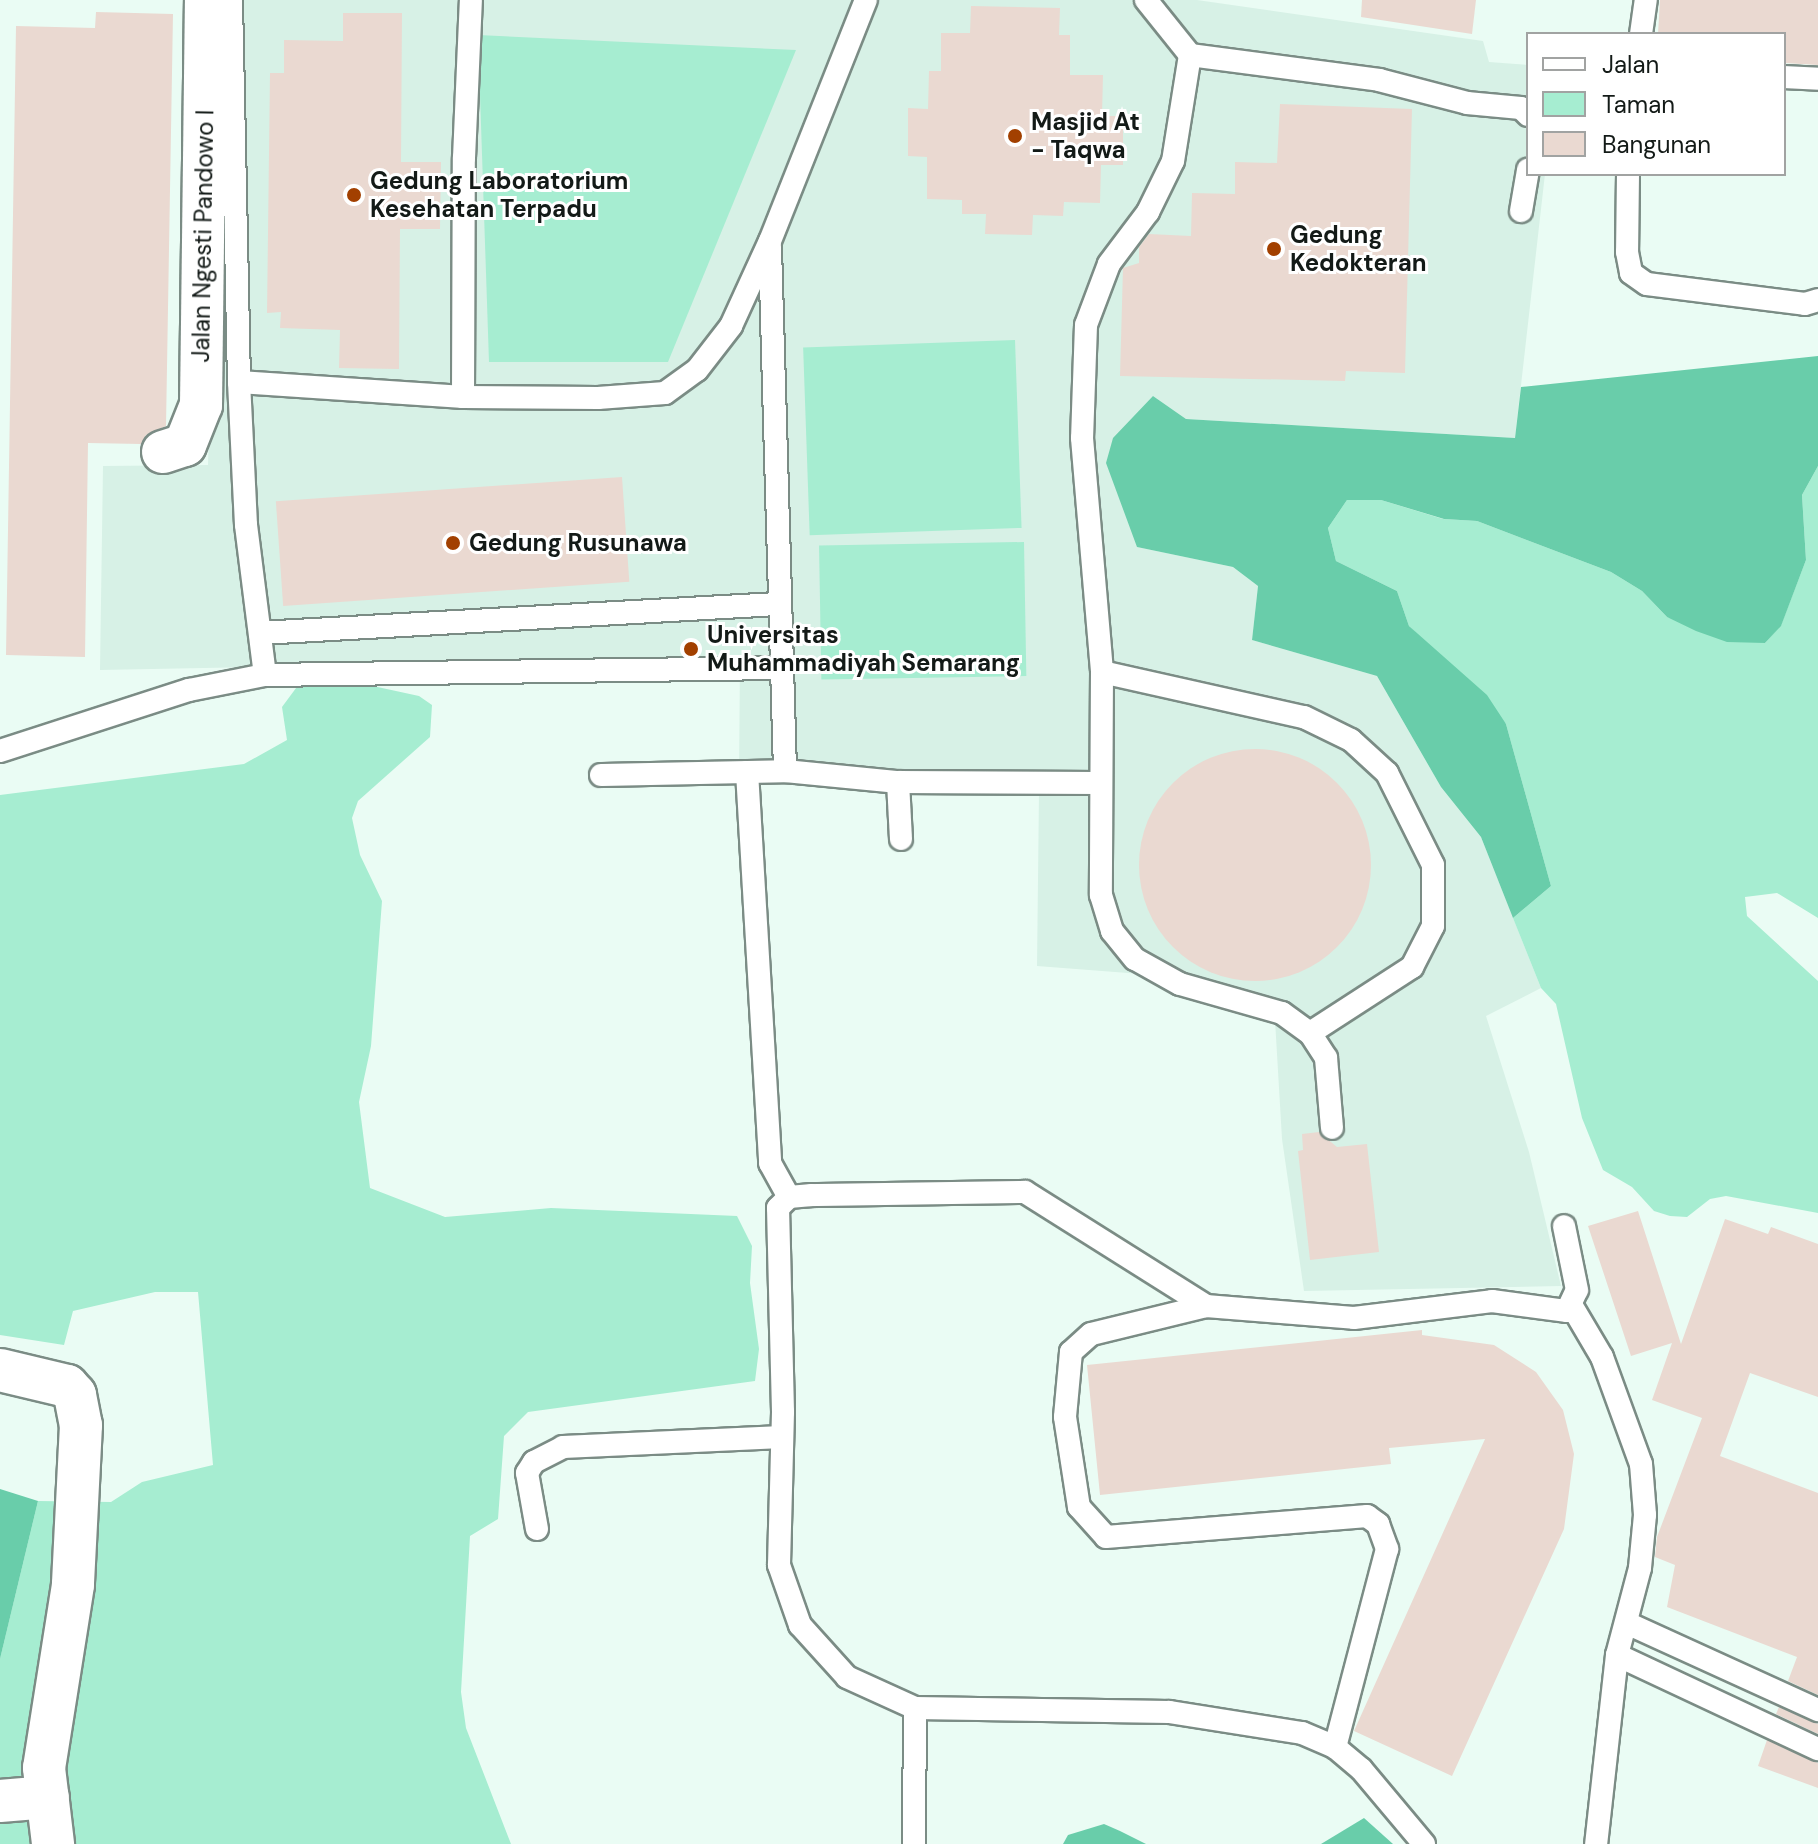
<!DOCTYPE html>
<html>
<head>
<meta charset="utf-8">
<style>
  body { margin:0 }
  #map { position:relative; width:1818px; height:1844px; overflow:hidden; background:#eafcf4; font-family:"DM Sans",sans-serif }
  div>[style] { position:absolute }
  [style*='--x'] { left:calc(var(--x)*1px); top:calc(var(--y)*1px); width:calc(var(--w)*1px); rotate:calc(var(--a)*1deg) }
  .built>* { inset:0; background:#d7f1e6 }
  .green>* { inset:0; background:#a6edd1; transform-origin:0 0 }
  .forest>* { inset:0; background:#69cdaa }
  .building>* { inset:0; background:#ead9d1; transform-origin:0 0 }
  .round { border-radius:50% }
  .roads { filter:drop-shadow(2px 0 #7b8c85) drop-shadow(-2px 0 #7b8c85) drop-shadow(0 2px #7b8c85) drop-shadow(0 -2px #7b8c85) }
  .lane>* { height:22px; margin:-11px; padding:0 11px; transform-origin:11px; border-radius:11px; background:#fff }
  .street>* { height:42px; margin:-21px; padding:0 21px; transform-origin:21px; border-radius:21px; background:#fff }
  .dots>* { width:22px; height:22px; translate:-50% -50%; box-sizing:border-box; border:4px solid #fff; border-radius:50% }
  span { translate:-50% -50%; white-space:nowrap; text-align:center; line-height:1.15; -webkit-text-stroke:6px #fff; paint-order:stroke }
  .poi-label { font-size:24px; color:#131a17; font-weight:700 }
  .left { translate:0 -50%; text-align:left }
  .street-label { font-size:24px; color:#131a17 }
  .legend { position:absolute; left:1526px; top:32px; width:260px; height:144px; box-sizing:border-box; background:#fff; border:2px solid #a1a3a2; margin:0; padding:10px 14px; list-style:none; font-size:24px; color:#131a17 }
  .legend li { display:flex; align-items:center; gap:16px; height:40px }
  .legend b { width:40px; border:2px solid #a1a3a2 }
</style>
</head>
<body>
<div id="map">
  <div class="built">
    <i style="clip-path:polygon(222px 0,1197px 0,1483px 41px,1489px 62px,1528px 65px,1528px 174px,1545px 174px,1515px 438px,1186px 419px,1153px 396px,1137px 547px,1233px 567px,1258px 586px,1252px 640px,1377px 676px,1441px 787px,1481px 837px,1541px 988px,1486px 1016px,1529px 1152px,1561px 1286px,1304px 1291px,1282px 1139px,1275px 1020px,1154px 975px,1037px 966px,1039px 792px,739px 782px,740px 658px,100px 670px,103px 466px,208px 465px)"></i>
  </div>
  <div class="green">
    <i style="clip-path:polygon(478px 35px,796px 50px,668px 362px,489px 362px)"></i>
    <i style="left:1015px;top:340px;width:188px;height:212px;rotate:88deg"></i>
    <i style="clip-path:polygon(1818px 466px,1818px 918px,1777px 893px,1745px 897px,1747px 916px,1818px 981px,1818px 1213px,1726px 1196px,1710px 1199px,1687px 1217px,1670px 1216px,1654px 1211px,1632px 1187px,1603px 1170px,1582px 1118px,1556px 1004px,1541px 988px,1513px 918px,1551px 886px,1506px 724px,1409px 626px,1397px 591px,1336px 561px,1328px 528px,1347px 500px,1381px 500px,1443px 519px,1477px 521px,1611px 572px,1642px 591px,1667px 617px,1765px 643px,1781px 625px,1806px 560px,1802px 495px)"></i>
    <i style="left:1024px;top:542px;width:134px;height:205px;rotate:89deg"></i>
    <i style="clip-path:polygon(336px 678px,419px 696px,432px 705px,430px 737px,358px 801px,352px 818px,360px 855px,382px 901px,371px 1046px,359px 1102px,370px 1188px,445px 1217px,551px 1208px,737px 1216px,752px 1246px,750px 1283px,759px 1349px,755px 1381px,528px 1412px,504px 1436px,498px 1519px,470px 1536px,461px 1692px,466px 1728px,511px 1844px,0 1844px,0 1659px,38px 1501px,111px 1502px,142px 1482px,213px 1465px,198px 1292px,155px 1292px,73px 1311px,64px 1345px,0 1335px,0 795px,244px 764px,287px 740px,282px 707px,302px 680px)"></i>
  </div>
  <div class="forest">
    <i style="clip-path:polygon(1818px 356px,1818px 466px,1802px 495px,1806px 560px,1781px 626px,1765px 643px,1727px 642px,1696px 631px,1667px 617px,1642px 591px,1611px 572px,1477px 521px,1444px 519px,1381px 500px,1347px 500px,1328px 528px,1336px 561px,1397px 591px,1409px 626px,1487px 695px,1506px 724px,1551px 886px,1513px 918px,1481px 837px,1441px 787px,1377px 676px,1252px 640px,1258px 586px,1233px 567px,1137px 547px,1106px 463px,1113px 438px,1153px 396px,1186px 419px,1515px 438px,1521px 387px)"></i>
    <i style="clip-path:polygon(0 1489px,38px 1501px,0 1659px)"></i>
    <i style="clip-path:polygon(1364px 1818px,1393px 1844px,1321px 1844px)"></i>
    <i style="clip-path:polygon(1104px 1824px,1120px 1831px,1146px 1844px,1063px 1844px,1068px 1835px)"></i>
  </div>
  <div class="building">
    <i style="clip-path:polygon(1362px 0,1476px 0,1472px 34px,1361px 17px)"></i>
    <i style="clip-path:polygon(1660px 0,1818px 0,1818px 65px,1784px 63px,1784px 34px,1658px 34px)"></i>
    <i style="clip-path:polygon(971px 6px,1060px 8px,1059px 35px,1070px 35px,1070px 75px,1103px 75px,1102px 116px,1123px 116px,1123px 165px,1101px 165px,1100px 203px,1064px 202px,1063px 216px,1033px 215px,1032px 235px,985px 234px,986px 214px,962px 214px,962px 200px,927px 199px,927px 157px,908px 156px,908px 108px,928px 109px,929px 71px,941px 71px,941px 33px,970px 33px)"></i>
    <i style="clip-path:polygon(96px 12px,173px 14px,166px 426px,146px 435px,141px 444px,88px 443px,85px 657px,6px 655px,16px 26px,95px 28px)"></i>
    <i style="clip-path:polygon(343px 13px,402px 13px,401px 162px,441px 162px,440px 229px,400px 229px,399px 369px,339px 368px,340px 330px,280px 328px,281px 312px,267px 313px,270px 73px,284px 73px,284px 40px,343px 41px)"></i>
    <i style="clip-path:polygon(1280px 104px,1412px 109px,1405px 373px,1346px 371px,1345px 381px,1120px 376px,1123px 268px,1139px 263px,1139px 247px,1149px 234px,1191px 236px,1192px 193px,1235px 194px,1235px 162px,1277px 163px)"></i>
    <i style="left:622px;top:477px;width:105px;height:347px;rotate:86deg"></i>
    <i class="round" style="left:1139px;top:749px;width:232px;height:232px"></i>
    <i style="clip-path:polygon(1319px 1132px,1337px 1147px,1367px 1144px,1379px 1252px,1310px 1260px,1298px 1151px,1303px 1150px,1302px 1134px)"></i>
    <i style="clip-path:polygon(1638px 1211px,1681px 1344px,1725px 1219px,1768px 1234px,1771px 1227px,1818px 1244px,1818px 1397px,1750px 1373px,1720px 1456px,1818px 1493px,1818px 1695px,1788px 1681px,1797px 1657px,1667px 1607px,1675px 1565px,1655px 1557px,1657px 1537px,1702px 1418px,1652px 1400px,1672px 1343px,1631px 1356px,1588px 1226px)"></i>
    <i style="clip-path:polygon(1422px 1330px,1422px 1335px,1494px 1345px,1536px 1372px,1563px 1410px,1574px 1454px,1564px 1529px,1452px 1776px,1354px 1731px,1485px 1439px,1389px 1448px,1391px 1464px,1100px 1495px,1087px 1365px)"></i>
    <i style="clip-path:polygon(1779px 1707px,1818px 1724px,1818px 1734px,1776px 1714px)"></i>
    <i style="clip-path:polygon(1767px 1740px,1818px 1763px,1818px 1788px,1758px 1766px)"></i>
  </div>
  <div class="roads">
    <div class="lane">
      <i style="--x:231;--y:0;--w:382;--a:88.8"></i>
      <i style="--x:239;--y:382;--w:225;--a:3.8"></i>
      <i style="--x:463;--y:397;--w:135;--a:0.4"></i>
      <i style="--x:598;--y:398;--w:67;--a:-4.3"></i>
      <i style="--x:665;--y:393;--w:39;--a:-36"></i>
      <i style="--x:697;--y:370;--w:56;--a:-52.3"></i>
      <i style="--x:731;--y:326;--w:94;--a:-65.4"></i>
      <i style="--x:770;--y:241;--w:259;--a:-68.3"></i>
      <i style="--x:1146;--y:0;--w:70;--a:51.3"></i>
      <i style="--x:1190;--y:55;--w:191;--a:7.5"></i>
      <i style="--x:1379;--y:80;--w:91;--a:14.6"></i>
      <i style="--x:1467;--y:103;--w:54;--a:5.3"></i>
      <i style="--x:1521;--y:108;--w:10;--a:45"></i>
      <i style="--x:1641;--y:34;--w:34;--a:-82"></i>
      <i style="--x:1190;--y:55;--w:107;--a:99.1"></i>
      <i style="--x:1173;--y:161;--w:57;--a:116.1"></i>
      <i style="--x:1148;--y:212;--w:65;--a:126.9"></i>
      <i style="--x:1109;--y:264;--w:65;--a:110.7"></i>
      <i style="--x:1086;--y:325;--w:113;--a:92"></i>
      <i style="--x:1082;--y:438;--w:235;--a:85.1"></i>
      <i style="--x:1102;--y:672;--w:223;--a:90.3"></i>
      <i style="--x:1101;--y:895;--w:38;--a:73"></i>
      <i style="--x:1112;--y:931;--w:36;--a:51"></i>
      <i style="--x:1135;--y:959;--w:51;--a:29.1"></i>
      <i style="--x:1180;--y:984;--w:106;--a:15.9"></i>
      <i style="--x:1282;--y:1013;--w:34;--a:36"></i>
      <i style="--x:1310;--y:1033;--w:30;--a:57"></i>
      <i style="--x:1326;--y:1058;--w:70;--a:85.1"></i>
      <i style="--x:1784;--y:77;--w:34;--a:3"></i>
      <i style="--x:1628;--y:174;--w:78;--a:90.7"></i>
      <i style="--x:1627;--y:252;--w:21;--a:79"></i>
      <i style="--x:1631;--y:273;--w:19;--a:35"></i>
      <i style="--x:1647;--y:284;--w:159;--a:7.2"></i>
      <i style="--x:1805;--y:304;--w:14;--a:-17"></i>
      <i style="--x:1521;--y:211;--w:42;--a:-80.3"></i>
      <i style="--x:770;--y:247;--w:524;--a:88.36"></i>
      <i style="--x:785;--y:771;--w:114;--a:5.6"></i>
      <i style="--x:898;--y:782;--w:200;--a:0.3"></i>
      <i style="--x:239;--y:382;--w:143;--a:87.2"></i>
      <i style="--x:246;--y:525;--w:151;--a:82.8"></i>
      <i style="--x:463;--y:397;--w:239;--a:-89.8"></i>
      <i style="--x:464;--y:158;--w:158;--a:-87.5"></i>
      <i style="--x:260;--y:633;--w:518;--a:-3.21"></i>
      <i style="--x:1102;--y:672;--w:207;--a:12.6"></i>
      <i style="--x:1304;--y:717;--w:52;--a:26.1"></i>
      <i style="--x:1351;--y:740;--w:49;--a:42.5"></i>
      <i style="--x:1387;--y:773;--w:103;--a:63.4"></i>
      <i style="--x:1433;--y:865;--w:61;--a:90"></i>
      <i style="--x:1433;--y:926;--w:46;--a:117.1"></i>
      <i style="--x:1412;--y:967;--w:121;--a:147.1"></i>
      <i style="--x:0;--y:751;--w:199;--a:-17.9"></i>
      <i style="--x:189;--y:690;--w:77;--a:-11.2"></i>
      <i style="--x:265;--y:675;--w:514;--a:-0.78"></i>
      <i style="--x:747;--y:772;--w:392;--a:86.6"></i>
      <i style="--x:770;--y:1163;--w:39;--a:61"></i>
      <i style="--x:601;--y:775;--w:184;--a:-1.2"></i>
      <i style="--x:898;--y:782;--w:57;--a:87"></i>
      <i style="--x:1206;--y:1306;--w:118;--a:166.3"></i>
      <i style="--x:1091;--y:1334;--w:27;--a:138"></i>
      <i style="--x:1071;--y:1352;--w:65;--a:95.3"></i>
      <i style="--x:1065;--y:1417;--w:91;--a:81.2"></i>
      <i style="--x:1079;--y:1507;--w:40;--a:48"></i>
      <i style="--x:1106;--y:1537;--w:262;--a:-4.6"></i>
      <i style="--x:1367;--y:1516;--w:14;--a:36"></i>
      <i style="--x:1378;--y:1524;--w:27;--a:70"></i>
      <i style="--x:1387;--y:1549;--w:205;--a:104.7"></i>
      <i style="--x:1573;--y:1308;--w:57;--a:59.4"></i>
      <i style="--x:1602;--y:1357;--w:114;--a:70"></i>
      <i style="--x:1641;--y:1464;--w:51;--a:85.5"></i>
      <i style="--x:1645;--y:1515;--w:53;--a:95.4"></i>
      <i style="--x:1640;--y:1568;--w:90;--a:104.8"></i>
      <i style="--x:1617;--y:1655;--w:190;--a:96.3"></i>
      <i style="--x:537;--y:1529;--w:57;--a:-100.1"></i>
      <i style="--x:527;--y:1473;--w:13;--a:-58"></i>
      <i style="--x:534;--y:1462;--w:33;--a:-27"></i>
      <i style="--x:563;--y:1447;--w:219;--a:-2.6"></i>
      <i style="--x:1629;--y:1624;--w:208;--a:24.5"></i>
      <i style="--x:1617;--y:1655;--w:222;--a:25.1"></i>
      <i style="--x:914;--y:1844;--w:136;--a:-89.6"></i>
      <i style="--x:1424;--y:1844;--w:98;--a:-130"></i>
      <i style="--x:1361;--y:1769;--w:34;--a:-140"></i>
      <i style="--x:1335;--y:1747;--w:36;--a:-157"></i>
      <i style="--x:1302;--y:1733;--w:135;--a:-171"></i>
      <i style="--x:1169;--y:1712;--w:254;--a:-179.1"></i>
      <i style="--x:915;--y:1708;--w:75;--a:-155.5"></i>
      <i style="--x:847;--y:1677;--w:70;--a:-132.1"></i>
      <i style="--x:800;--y:1625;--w:64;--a:-109.3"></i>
      <i style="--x:779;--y:1565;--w:153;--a:-88.5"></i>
      <i style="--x:783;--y:1412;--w:204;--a:-91.4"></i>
      <i style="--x:778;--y:1208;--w:16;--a:-45"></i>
      <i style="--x:789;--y:1197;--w:23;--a:-5"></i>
      <i style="--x:812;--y:1195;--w:213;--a:-0.8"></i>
      <i style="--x:1025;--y:1192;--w:214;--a:32.2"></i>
      <i style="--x:1206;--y:1306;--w:148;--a:4.6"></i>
      <i style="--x:1354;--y:1318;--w:139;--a:-7"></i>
      <i style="--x:1492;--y:1301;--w:76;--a:7.6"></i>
      <i style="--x:1567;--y:1311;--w:23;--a:-65"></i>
      <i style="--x:1577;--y:1290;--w:65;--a:-101.5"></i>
    </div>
    <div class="street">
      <i style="--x:163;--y:452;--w:23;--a:-18"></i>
      <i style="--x:185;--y:445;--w:43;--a:-68.2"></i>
      <i style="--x:201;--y:405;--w:405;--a:-89.3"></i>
      <i style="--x:0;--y:1370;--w:69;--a:13.4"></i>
      <i style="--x:67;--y:1386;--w:12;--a:48"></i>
      <i style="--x:75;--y:1395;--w:31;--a:79"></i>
      <i style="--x:81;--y:1425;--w:160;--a:92.9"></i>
      <i style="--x:73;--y:1585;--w:185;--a:99"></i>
      <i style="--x:44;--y:1768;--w:77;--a:83.2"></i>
      <i style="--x:0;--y:1801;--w:48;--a:-4.8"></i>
    </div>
  </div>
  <div class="dots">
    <i style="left:1015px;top:136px;background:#a24000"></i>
    <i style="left:354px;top:195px;background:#a24000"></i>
    <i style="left:1274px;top:249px;background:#a24000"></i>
    <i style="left:453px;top:543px;background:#a24000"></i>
    <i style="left:691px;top:649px;background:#a24000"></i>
  </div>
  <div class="poi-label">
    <span class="left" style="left:1031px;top:136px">Masjid At<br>- Taqwa</span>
    <span class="left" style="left:370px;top:195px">Gedung Laboratorium<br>Kesehatan Terpadu</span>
    <span class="left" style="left:1290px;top:249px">Gedung<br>Kedokteran</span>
    <span class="left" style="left:469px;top:543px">Gedung Rusunawa</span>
    <span class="left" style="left:707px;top:649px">Universitas<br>Muhammadiyah Semarang</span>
  </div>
  <div class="street-label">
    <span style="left:203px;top:236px;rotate:-89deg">Jalan Ngesti Pandowo I</span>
  </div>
  <ul class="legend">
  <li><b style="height:10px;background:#fff"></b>Jalan</li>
  <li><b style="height:22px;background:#a6edd1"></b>Taman</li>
  <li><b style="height:22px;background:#ead9d1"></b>Bangunan</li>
  </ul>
</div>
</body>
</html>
